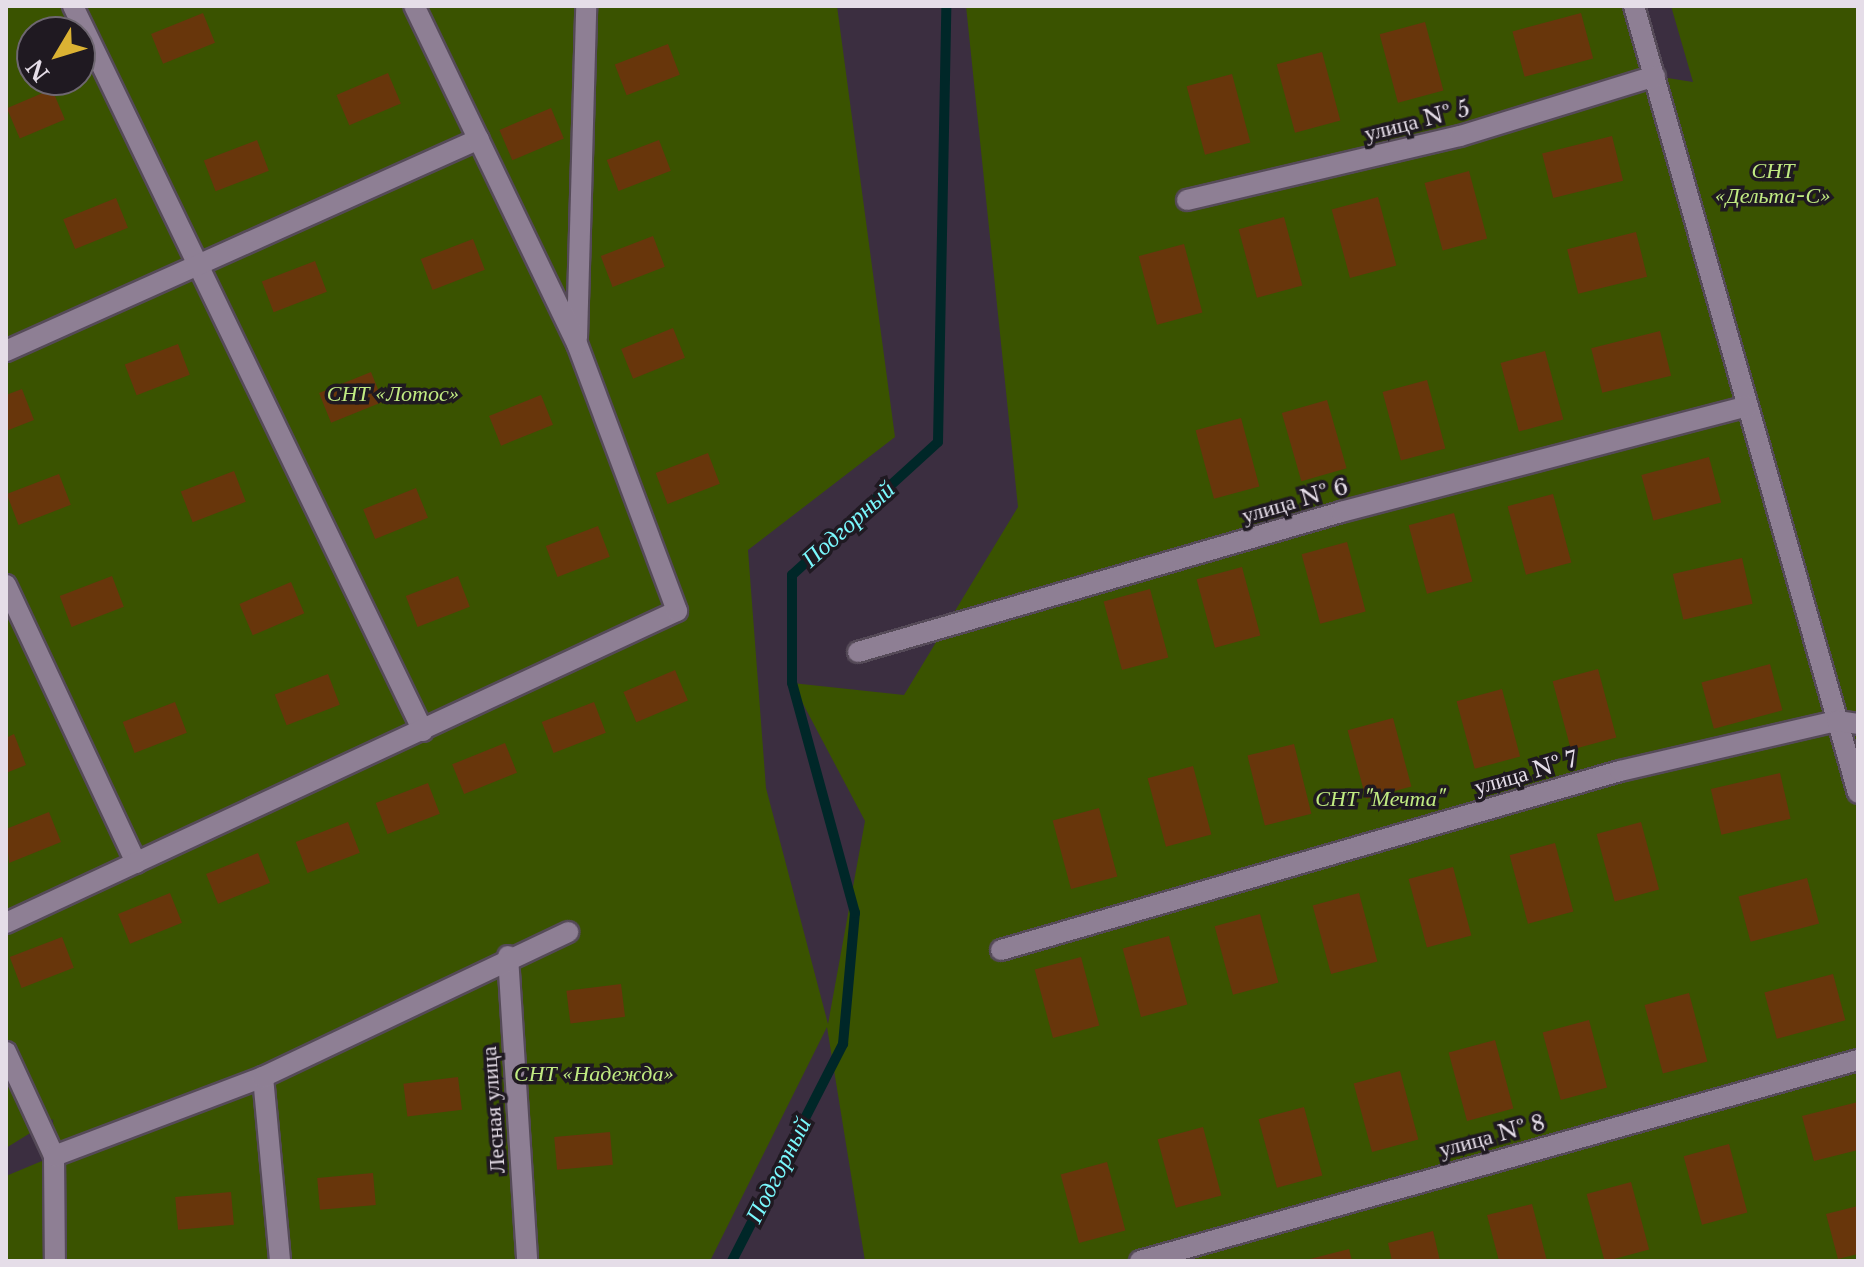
<!DOCTYPE html>
<html>
<head>
<meta charset="utf-8">
<style>
  body { margin:0 }
  #map { position:relative; width:1864px; height:1267px; overflow:hidden; background:#3b2e40; font-family:"Libre Baskerville",serif }
  div>[style] { position:absolute }
  [style*='--x'] { left:calc(var(--x)*1px); top:calc(var(--y)*1px); width:calc(var(--w)*1px); rotate:calc(var(--a)*1deg) }
  .green>* { inset:0; background:#3a5300 }
  .stream>* { height:10px; margin:-5px; padding:0 5px; transform-origin:5px; border-radius:5px; background:#002728 }
  .building>* { inset:0; background:#68360b; transform-origin:0 0 }
  .roads { filter:drop-shadow(2px 0 #554a58) drop-shadow(-2px 0 #554a58) drop-shadow(0 2px #554a58) drop-shadow(0 -2px #554a58) }
  .street>* { height:20px; margin:-10px; padding:0 10px; transform-origin:10px; border-radius:10px; background:#8e7f94 }
  span { translate:-50% -50%; white-space:nowrap; text-align:center; line-height:1.15; -webkit-text-stroke:7px #1f1921; paint-order:stroke }
  .street-label { font-size:22px; color:#e5dde8 }
  .park-label { font-size:22px; color:#c1eb82; font-style:italic }
  .water-label { font-size:24px; color:#7af8fd; font-style:italic }
  .frame { position:absolute; inset:0; border:8px solid #e5dde8; pointer-events:none }
  .north { position:absolute; left:16px; top:16px; width:80px; height:80px; box-sizing:border-box; background:#1f1921; border:2px solid #6e6771; border-radius:50%; rotate:232deg; font-size:22px; font-weight:700; line-height:32px; text-align:center; color:#e5dde8 }
  .north::after { content:''; display:block; margin:auto; width:28px; height:36px; background:#dbb233; clip-path:polygon(50% 0,100% 100%,50% 72%,0 100%) }
</style>
</head>
<body>
<div id="map">
  <div class="green">
    <i style="clip-path:polygon(evenodd,6px 6px,837px 6px,895px 437px,748px 550px,766px 788px,828px 1024px,865px 821px,792px 683px,904px 695px,1018px 507px,966px 6px,1635px 6px,1655px 76px,1693px 82px,1671px 6px,1858px 6px,1858px 1261px,865px 1261px,827px 1027px,710px 1261px,6px 1261px,6px 1176px,54px 1156px,53px 1119px,6px 1148px,6px 6px,32px 32px,80px 32px,80px 80px,32px 80px,32px 32px)"></i>
  </div>
  <div class="stream">
    <i style="--x:732;--y:1261;--w:244;--a:-62.9"></i>
    <i style="--x:843;--y:1044;--w:132;--a:-84.8"></i>
    <i style="--x:855;--y:913;--w:238;--a:-105.3"></i>
    <i style="--x:792;--y:683;--w:108;--a:-90"></i>
    <i style="--x:792;--y:575;--w:197;--a:-42.3"></i>
    <i style="--x:938;--y:442;--w:436;--a:-88.9"></i>
  </div>
  <div class="building">
    <i style="left:203px;top:13px;width:32px;height:56px;rotate:68deg"></i>
    <i style="left:1581px;top:13px;width:47px;height:71px;rotate:75deg"></i>
    <i style="left:1425px;top:22px;width:71px;height:47px;rotate:75deg"></i>
    <i style="left:668px;top:44px;width:33px;height:57px;rotate:69deg"></i>
    <i style="left:1322px;top:52px;width:71px;height:47px;rotate:75deg"></i>
    <i style="left:388px;top:73px;width:33px;height:56px;rotate:67deg"></i>
    <i style="left:1232px;top:74px;width:71px;height:47px;rotate:75deg"></i>
    <i style="left:52px;top:89px;width:33px;height:49px;rotate:67deg"></i>
    <i style="left:551px;top:108px;width:33px;height:56px;rotate:67deg"></i>
    <i style="left:1612px;top:136px;width:46px;height:72px;rotate:76deg"></i>
    <i style="left:257px;top:140px;width:33px;height:57px;rotate:69deg"></i>
    <i style="left:659px;top:140px;width:33px;height:56px;rotate:69deg"></i>
    <i style="left:1469px;top:171px;width:70px;height:46px;rotate:75deg"></i>
    <i style="left:1378px;top:197px;width:71px;height:48px;rotate:75deg"></i>
    <i style="left:116px;top:198px;width:32px;height:57px;rotate:68deg"></i>
    <i style="left:1284px;top:217px;width:71px;height:47px;rotate:75deg"></i>
    <i style="left:1636px;top:232px;width:46px;height:71px;rotate:76deg"></i>
    <i style="left:653px;top:236px;width:33px;height:56px;rotate:69deg"></i>
    <i style="left:473px;top:239px;width:33px;height:56px;rotate:69deg"></i>
    <i style="left:1184px;top:244px;width:71px;height:47px;rotate:75deg"></i>
    <i style="left:315px;top:261px;width:33px;height:57px;rotate:69deg"></i>
    <i style="left:673px;top:328px;width:32px;height:56px;rotate:68deg"></i>
    <i style="left:1660px;top:331px;width:46px;height:71px;rotate:76deg"></i>
    <i style="left:178px;top:344px;width:33px;height:57px;rotate:69deg"></i>
    <i style="left:1545px;top:351px;width:71px;height:46px;rotate:75deg"></i>
    <i style="left:371px;top:372px;width:32px;height:56px;rotate:68deg"></i>
    <i style="left:1427px;top:380px;width:71px;height:46px;rotate:75deg"></i>
    <i style="clip-path:polygon(22px 389px,34px 420px,6px 431px,6px 395px)"></i>
    <i style="left:541px;top:395px;width:32px;height:56px;rotate:68deg"></i>
    <i style="left:1327px;top:400px;width:71px;height:47px;rotate:74deg"></i>
    <i style="left:1241px;top:418px;width:71px;height:47px;rotate:75deg"></i>
    <i style="left:708px;top:453px;width:33px;height:56px;rotate:69deg"></i>
    <i style="left:1709px;top:457px;width:47px;height:70px;rotate:75deg"></i>
    <i style="left:234px;top:471px;width:33px;height:57px;rotate:69deg"></i>
    <i style="left:59px;top:474px;width:33px;height:56px;rotate:69deg"></i>
    <i style="left:416px;top:488px;width:32px;height:57px;rotate:68deg"></i>
    <i style="left:1553px;top:494px;width:71px;height:47px;rotate:75deg"></i>
    <i style="left:1454px;top:513px;width:71px;height:47px;rotate:75deg"></i>
    <i style="left:598px;top:526px;width:33px;height:56px;rotate:69deg"></i>
    <i style="left:1347px;top:542px;width:72px;height:47px;rotate:75deg"></i>
    <i style="left:1742px;top:558px;width:47px;height:71px;rotate:77deg"></i>
    <i style="left:1242px;top:567px;width:71px;height:47px;rotate:75deg"></i>
    <i style="left:112px;top:576px;width:33px;height:56px;rotate:69deg"></i>
    <i style="left:458px;top:576px;width:33px;height:56px;rotate:69deg"></i>
    <i style="left:291px;top:582px;width:34px;height:56px;rotate:67deg"></i>
    <i style="left:1150px;top:589px;width:71px;height:48px;rotate:75deg"></i>
    <i style="left:1770px;top:664px;width:48px;height:71px;rotate:75deg"></i>
    <i style="left:1598px;top:669px;width:71px;height:47px;rotate:75deg"></i>
    <i style="left:675px;top:670px;width:33px;height:56px;rotate:67deg"></i>
    <i style="left:328px;top:674px;width:33px;height:57px;rotate:69deg"></i>
    <i style="left:1502px;top:689px;width:70px;height:47px;rotate:75deg"></i>
    <i style="left:175px;top:702px;width:33px;height:56px;rotate:69deg"></i>
    <i style="left:594px;top:702px;width:33px;height:56px;rotate:69deg"></i>
    <i style="left:1393px;top:718px;width:71px;height:47px;rotate:75deg"></i>
    <i style="clip-path:polygon(14px 734px,26px 765px,6px 773px,6px 738px)"></i>
    <i style="left:505px;top:743px;width:32px;height:57px;rotate:68deg"></i>
    <i style="left:1294px;top:744px;width:72px;height:48px;rotate:76deg"></i>
    <i style="left:1193px;top:766px;width:71px;height:47px;rotate:75deg"></i>
    <i style="left:1780px;top:773px;width:47px;height:71px;rotate:77deg"></i>
    <i style="left:428px;top:783px;width:33px;height:56px;rotate:69deg"></i>
    <i style="left:1099px;top:808px;width:71px;height:48px;rotate:75deg"></i>
    <i style="clip-path:polygon(49px 812px,61px 842px,9px 863px,6px 829px)"></i>
    <i style="left:348px;top:822px;width:33px;height:56px;rotate:69deg"></i>
    <i style="left:1641px;top:822px;width:70px;height:46px;rotate:75deg"></i>
    <i style="left:1555px;top:843px;width:71px;height:47px;rotate:75deg"></i>
    <i style="left:258px;top:853px;width:32px;height:56px;rotate:68deg"></i>
    <i style="left:1453px;top:867px;width:71px;height:46px;rotate:75deg"></i>
    <i style="left:1807px;top:878px;width:47px;height:71px;rotate:75deg"></i>
    <i style="left:170px;top:893px;width:32px;height:56px;rotate:68deg"></i>
    <i style="left:1359px;top:893px;width:71px;height:48px;rotate:75deg"></i>
    <i style="left:1260px;top:914px;width:71px;height:47px;rotate:75deg"></i>
    <i style="left:1169px;top:936px;width:71px;height:48px;rotate:75deg"></i>
    <i style="left:62px;top:937px;width:33px;height:56px;rotate:69deg"></i>
    <i style="left:1081px;top:957px;width:71px;height:48px;rotate:75deg"></i>
    <i style="left:1833px;top:974px;width:48px;height:71px;rotate:75deg"></i>
    <i style="left:621px;top:984px;width:33px;height:55px;rotate:83deg"></i>
    <i style="left:1689px;top:993px;width:71px;height:46px;rotate:75deg"></i>
    <i style="left:1589px;top:1020px;width:70px;height:48px;rotate:75deg"></i>
    <i style="left:1495px;top:1040px;width:71px;height:48px;rotate:75deg"></i>
    <i style="left:1400px;top:1071px;width:71px;height:48px;rotate:75deg"></i>
    <i style="left:458px;top:1077px;width:33px;height:55px;rotate:83deg"></i>
    <i style="clip-path:polygon(1858px 1102px,1858px 1150px,1814px 1161px,1802px 1116px)"></i>
    <i style="left:1304px;top:1107px;width:71px;height:47px;rotate:75deg"></i>
    <i style="left:1203px;top:1127px;width:71px;height:47px;rotate:75deg"></i>
    <i style="left:610px;top:1132px;width:33px;height:56px;rotate:85deg"></i>
    <i style="left:1729px;top:1144px;width:71px;height:47px;rotate:75deg"></i>
    <i style="left:1107px;top:1162px;width:71px;height:48px;rotate:75deg"></i>
    <i style="left:373px;top:1173px;width:32px;height:56px;rotate:85deg"></i>
    <i style="left:1631px;top:1182px;width:70px;height:46px;rotate:75deg"></i>
    <i style="left:231px;top:1192px;width:33px;height:56px;rotate:85deg"></i>
    <i style="clip-path:polygon(1532px 1204px,1547px 1261px,1499px 1261px,1487px 1215px)"></i>
    <i style="clip-path:polygon(1858px 1206px,1858px 1254px,1838px 1259px,1826px 1214px)"></i>
    <i style="clip-path:polygon(1433px 1231px,1440px 1261px,1392px 1261px,1388px 1243px)"></i>
    <i style="clip-path:polygon(1349px 1249px,1352px 1261px,1306px 1261px,1306px 1260px)"></i>
  </div>
  <div class="roads">
    <div class="street">
      <i style="--x:73;--y:6;--w:805;--a:64.23"></i>
      <i style="--x:1634;--y:6;--w:818;--a:74.11"></i>
      <i style="--x:1187;--y:200;--w:280;--a:-13.2"></i>
      <i style="--x:1460;--y:136;--w:204;--a:-17.1"></i>
      <i style="--x:577;--y:338;--w:332;--a:-88.4"></i>
      <i style="--x:6;--y:351;--w:518;--a:-24.14"></i>
      <i style="--x:6;--y:585;--w:307;--a:64.9"></i>
      <i style="--x:858;--y:652;--w:503;--a:-16.16"></i>
      <i style="--x:1341;--y:512;--w:420;--a:-14.6"></i>
      <i style="--x:6;--y:923;--w:740;--a:-24.94"></i>
      <i style="--x:677;--y:611;--w:285;--a:-110.5"></i>
      <i style="--x:577;--y:344;--w:375;--a:-115.7"></i>
      <i style="--x:1001;--y:950;--w:644;--a:-16.13"></i>
      <i style="--x:1620;--y:771;--w:223;--a:-13"></i>
      <i style="--x:1837;--y:721;--w:21;--a:8"></i>
      <i style="--x:508;--y:956;--w:306;--a:86.4"></i>
      <i style="--x:6;--y:1052;--w:115;--a:65.2"></i>
      <i style="--x:54;--y:1156;--w:105;--a:89.5"></i>
      <i style="--x:263;--y:1077;--w:185;--a:84.7"></i>
      <i style="--x:54;--y:1156;--w:223;--a:-20.7"></i>
      <i style="--x:263;--y:1077;--w:338;--a:-25.4"></i>
      <i style="--x:1140;--y:1261;--w:746;--a:-15.64"></i>
    </div>
  </div>
  <div class="street-label">
    <span style="left:1417px;top:121px;rotate:-14deg">улица № 5</span>
    <span style="left:1295px;top:501px;rotate:-16deg">улица № 6</span>
    <span style="left:1526px;top:773px;rotate:-16deg">улица № 7</span>
    <span style="left:493px;top:1110px;rotate:-94deg">Лесная улица</span>
    <span style="left:1492px;top:1136px;rotate:-15deg">улица № 8</span>
  </div>
  <div class="park-label">
    <span style="left:1773px;top:183px">СНТ<br>«Дельта-С»</span>
    <span style="left:393px;top:394px">СНТ «Лотос»</span>
    <span style="left:1380px;top:799px">СНТ "Мечта"</span>
    <span style="left:594px;top:1074px">СНТ «Надежда»</span>
  </div>
  <div class="water-label">
    <span style="left:848px;top:524px;rotate:-42deg">Подгорный</span>
    <span style="left:778px;top:1170px;rotate:-63deg">Подгорный</span>
  </div>
  <div class="frame"></div>
  <div class="north">N</div>
</div>
</body>
</html>
